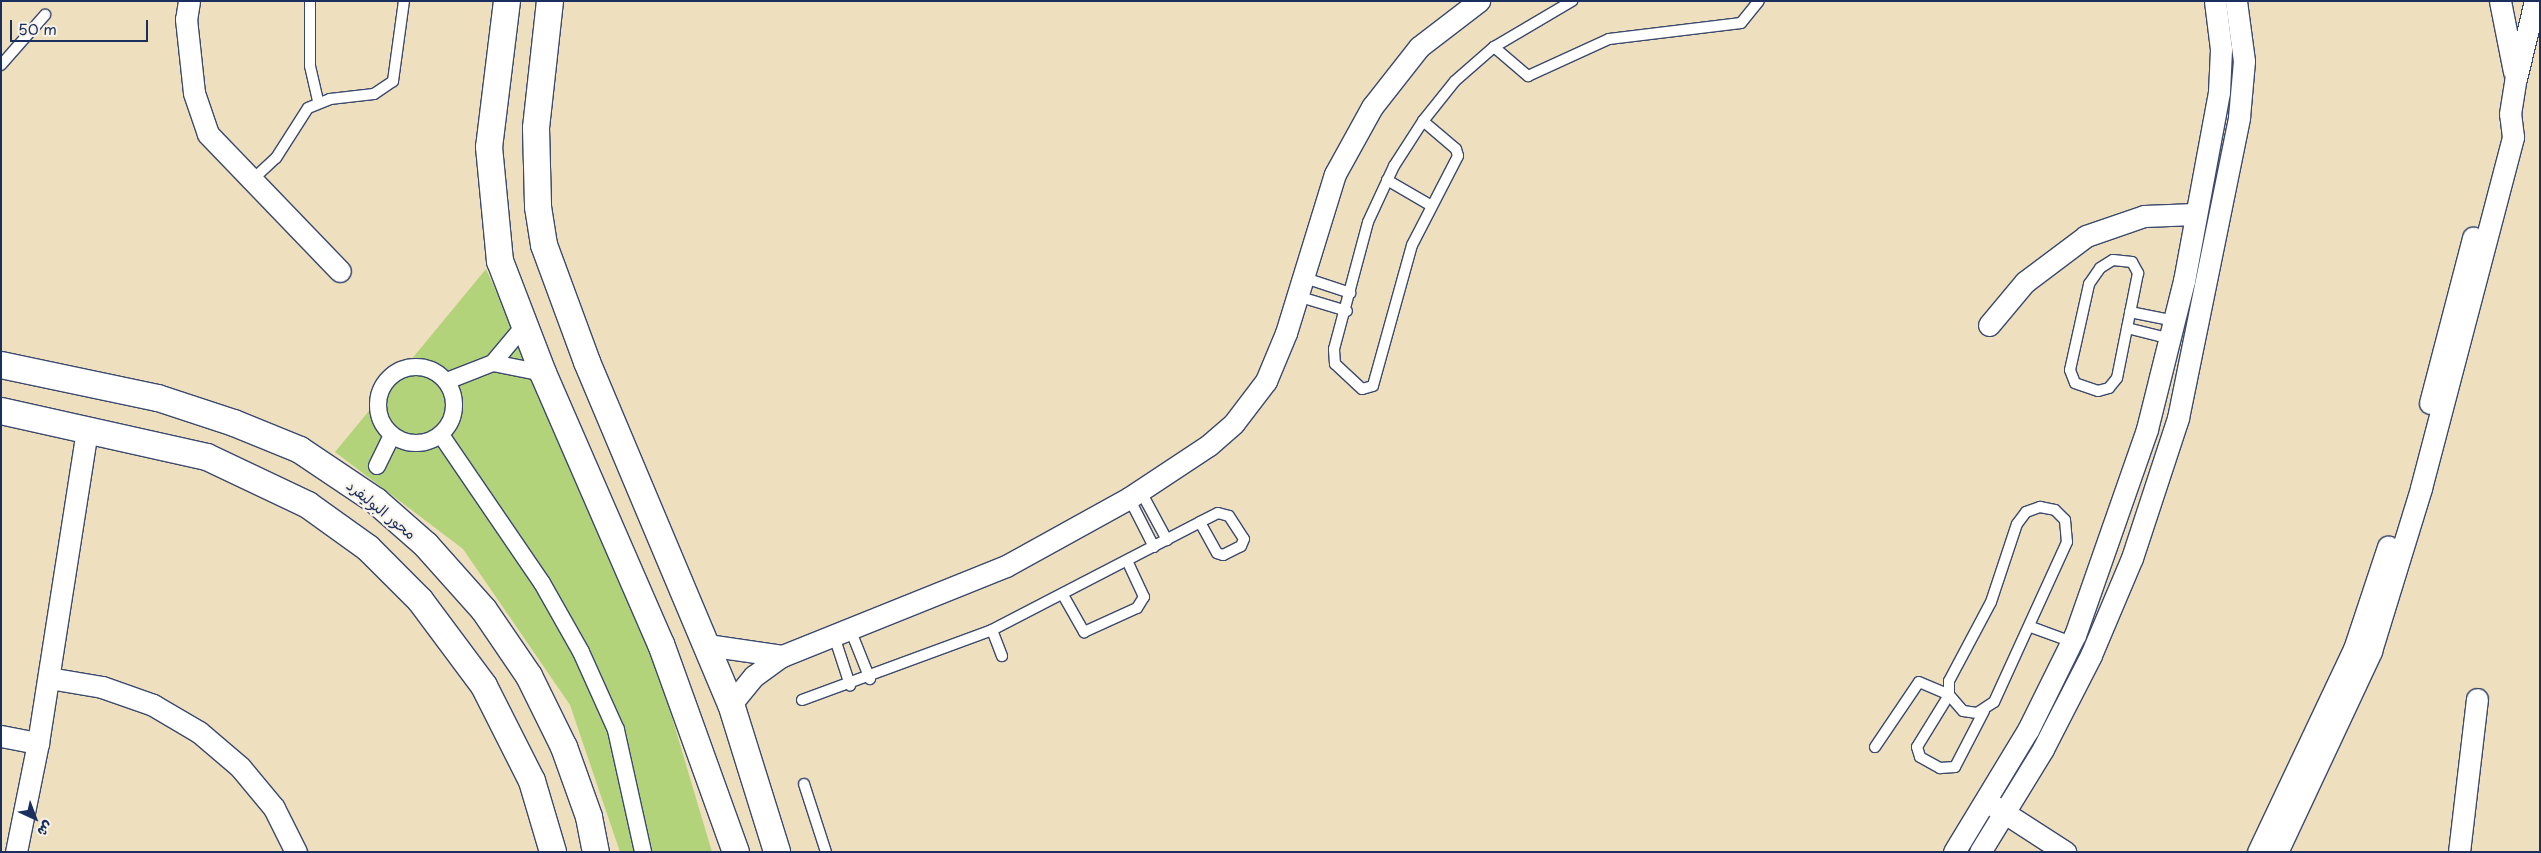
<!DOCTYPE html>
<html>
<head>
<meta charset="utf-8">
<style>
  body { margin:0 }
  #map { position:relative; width:2541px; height:853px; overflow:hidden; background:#eedfbf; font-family:"Playpen Sans","Playpen Sans Arabic",sans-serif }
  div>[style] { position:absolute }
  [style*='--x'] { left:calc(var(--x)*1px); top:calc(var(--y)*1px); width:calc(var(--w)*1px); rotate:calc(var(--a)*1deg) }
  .green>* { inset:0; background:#b3d37b }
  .roads { filter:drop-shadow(1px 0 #3b496d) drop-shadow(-1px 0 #3b496d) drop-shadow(0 1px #3b496d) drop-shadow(0 -1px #3b496d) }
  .service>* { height:10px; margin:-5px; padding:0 5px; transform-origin:5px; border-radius:5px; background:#fff }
  .pedestrian>* { height:16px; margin:-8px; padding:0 8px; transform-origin:8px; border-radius:8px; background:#fff }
  .pedestrian>.ring { margin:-8px; padding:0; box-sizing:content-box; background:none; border:16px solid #fff; border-radius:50% }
  .minor>* { height:21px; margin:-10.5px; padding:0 10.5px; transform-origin:10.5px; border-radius:10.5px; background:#fff }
  .tertiary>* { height:26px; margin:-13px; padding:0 13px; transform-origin:13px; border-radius:13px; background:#fff }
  span { translate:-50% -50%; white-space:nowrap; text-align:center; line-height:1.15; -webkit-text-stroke:4.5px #f7f3e8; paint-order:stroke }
  .street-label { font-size:15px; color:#1b2f5e }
  .frame { position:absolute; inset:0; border:2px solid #1b2f5e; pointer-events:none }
  .north { position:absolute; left:10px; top:793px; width:50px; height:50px; -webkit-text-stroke:4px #f7f3e8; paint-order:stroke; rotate:137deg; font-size:14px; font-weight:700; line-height:20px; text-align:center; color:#1b2f5e }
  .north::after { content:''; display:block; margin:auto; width:18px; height:22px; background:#1b2f5e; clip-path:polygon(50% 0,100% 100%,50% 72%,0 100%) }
  .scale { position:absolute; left:10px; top:20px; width:138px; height:22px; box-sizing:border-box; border:2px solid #1b2f5e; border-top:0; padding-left:6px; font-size:15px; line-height:18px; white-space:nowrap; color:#1b2f5e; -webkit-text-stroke:4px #f7f3e8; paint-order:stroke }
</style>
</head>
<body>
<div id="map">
  <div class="green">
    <i style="clip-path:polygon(486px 269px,638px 603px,712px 852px,620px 852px,570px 705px,463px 549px,335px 452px)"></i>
  </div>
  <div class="roads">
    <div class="service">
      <i style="--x:310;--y:1;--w:65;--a:90"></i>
      <i style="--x:310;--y:66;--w:37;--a:77"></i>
      <i style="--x:1494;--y:47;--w:45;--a:40.5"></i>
      <i style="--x:1528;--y:76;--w:89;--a:-24.6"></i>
      <i style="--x:1609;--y:39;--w:133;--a:-6.9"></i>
      <i style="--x:1741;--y:23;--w:28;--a:-51"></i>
      <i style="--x:1;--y:65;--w:67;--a:-48.7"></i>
      <i style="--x:1423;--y:121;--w:43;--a:40.3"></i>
      <i style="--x:1456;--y:149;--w:7;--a:74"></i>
      <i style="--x:1458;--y:156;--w:100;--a:117.3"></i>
      <i style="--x:1412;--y:245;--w:146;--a:105.5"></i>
      <i style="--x:1373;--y:386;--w:11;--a:165"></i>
      <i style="--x:1362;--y:389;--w:37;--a:-137"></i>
      <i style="--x:1335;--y:364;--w:15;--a:-94"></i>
      <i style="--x:1334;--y:349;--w:131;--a:-75"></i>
      <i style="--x:1368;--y:222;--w:62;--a:-65.1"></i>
      <i style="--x:1394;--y:166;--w:54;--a:-57.2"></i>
      <i style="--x:1423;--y:121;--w:51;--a:-51.3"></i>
      <i style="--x:1455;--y:81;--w:52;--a:-41.1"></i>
      <i style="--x:1494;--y:47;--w:91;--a:-30.5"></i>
      <i style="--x:1387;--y:180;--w:50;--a:30.2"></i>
      <i style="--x:251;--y:181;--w:34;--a:-43"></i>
      <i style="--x:276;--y:158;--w:59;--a:-57.4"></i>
      <i style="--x:308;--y:108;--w:24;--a:-22"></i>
      <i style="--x:330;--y:99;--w:44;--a:-6.5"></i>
      <i style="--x:374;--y:94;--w:23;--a:-34"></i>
      <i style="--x:393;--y:81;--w:81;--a:-82.2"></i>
      <i style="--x:2113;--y:260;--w:19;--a:6"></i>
      <i style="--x:2132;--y:262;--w:13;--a:61"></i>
      <i style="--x:2138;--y:273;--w:107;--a:101.3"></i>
      <i style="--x:2117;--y:378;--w:13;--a:129"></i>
      <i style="--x:2109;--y:388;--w:11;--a:165"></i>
      <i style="--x:2098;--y:391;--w:24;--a:-161"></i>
      <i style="--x:2075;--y:383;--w:14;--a:-111"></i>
      <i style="--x:2070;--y:370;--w:88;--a:-77.5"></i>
      <i style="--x:2089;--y:284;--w:19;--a:-55"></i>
      <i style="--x:2100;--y:268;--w:15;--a:-32"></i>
      <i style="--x:1302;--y:277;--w:51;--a:18.4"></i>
      <i style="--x:1297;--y:296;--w:52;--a:16.7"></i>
      <i style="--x:2130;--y:312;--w:46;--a:11.3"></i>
      <i style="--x:2127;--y:328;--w:45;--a:14"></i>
      <i style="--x:1140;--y:490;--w:57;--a:61.6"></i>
      <i style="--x:1129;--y:498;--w:55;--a:63"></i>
      <i style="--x:2040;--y:507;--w:15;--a:11"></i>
      <i style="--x:2055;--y:510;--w:14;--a:45"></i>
      <i style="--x:2065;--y:520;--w:22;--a:85"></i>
      <i style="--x:2067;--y:542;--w:176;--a:114.5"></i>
      <i style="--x:1994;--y:702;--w:20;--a:147"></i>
      <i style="--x:1977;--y:713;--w:14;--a:-172"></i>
      <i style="--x:1963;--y:711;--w:21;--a:-131"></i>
      <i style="--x:1949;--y:695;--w:14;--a:-90"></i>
      <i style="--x:1949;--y:681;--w:89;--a:-62"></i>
      <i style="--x:1991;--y:602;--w:82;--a:-71.6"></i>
      <i style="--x:2017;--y:524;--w:15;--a:-53"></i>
      <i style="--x:2026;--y:512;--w:15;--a:-20"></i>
      <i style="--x:1218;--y:513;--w:11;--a:15"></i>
      <i style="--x:1229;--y:516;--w:27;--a:57"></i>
      <i style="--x:1244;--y:539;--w:8;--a:113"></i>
      <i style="--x:1241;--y:546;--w:20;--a:153"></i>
      <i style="--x:1223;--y:555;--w:6;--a:-162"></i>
      <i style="--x:1217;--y:553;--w:35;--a:-119"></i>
      <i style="--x:1200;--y:522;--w:20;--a:-27"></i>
      <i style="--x:1063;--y:595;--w:43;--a:60.4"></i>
      <i style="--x:1084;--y:632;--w:58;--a:-24.4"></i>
      <i style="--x:1137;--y:608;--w:13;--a:-58"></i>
      <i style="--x:1144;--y:597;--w:40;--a:-115"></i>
      <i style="--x:2031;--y:627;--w:44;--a:20.1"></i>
      <i style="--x:850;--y:629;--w:54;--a:68.2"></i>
      <i style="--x:992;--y:630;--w:28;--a:69"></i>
      <i style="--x:834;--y:636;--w:52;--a:71.9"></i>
      <i style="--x:802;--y:700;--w:202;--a:-20.2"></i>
      <i style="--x:992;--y:630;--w:234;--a:-27.4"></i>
      <i style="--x:1875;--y:747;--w:78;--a:-55.9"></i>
      <i style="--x:1919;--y:682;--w:33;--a:23"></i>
      <i style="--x:1949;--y:695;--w:61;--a:121.6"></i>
      <i style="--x:1917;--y:747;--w:10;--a:73"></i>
      <i style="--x:1920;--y:757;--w:23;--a:29"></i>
      <i style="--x:1940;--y:768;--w:15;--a:-4"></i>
      <i style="--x:1955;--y:767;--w:63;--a:-62.6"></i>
      <i style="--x:804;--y:784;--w:71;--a:72.1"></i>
    </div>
    <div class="pedestrian">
      <i style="--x:493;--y:363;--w:51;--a:11.3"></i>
      <i class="ring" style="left:378px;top:367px;width:60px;height:60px"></i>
      <i style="--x:447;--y:381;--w:49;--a:-21.4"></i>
      <i style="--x:493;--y:363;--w:48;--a:-50"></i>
      <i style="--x:441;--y:435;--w:179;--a:55.7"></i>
      <i style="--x:542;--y:583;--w:79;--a:60.5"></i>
      <i style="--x:581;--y:652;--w:85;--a:65.8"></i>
      <i style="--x:616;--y:730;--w:125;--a:77.5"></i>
      <i style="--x:377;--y:466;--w:34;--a:-64"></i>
    </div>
    <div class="minor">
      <i style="--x:189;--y:1;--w:18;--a:99"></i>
      <i style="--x:186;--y:19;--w:74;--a:83.8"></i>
      <i style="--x:194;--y:93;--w:43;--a:71.1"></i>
      <i style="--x:208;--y:134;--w:190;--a:46.1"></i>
      <i style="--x:2500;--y:1;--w:72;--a:78.8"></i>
      <i style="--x:1989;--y:325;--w:56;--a:-50.1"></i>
      <i style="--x:2025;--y:282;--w:76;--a:-37"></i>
      <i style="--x:2086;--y:236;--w:61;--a:-19"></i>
      <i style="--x:2144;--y:216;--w:51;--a:-2.2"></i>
      <i style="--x:2430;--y:403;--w:171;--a:-75.4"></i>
      <i style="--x:707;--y:645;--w:76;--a:8.3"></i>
      <i style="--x:49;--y:678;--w:54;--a:9.6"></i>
      <i style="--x:102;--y:687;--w:54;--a:19.4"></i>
      <i style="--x:153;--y:705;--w:53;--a:30.4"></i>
      <i style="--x:199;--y:732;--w:54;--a:40.5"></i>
      <i style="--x:240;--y:767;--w:53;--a:50.3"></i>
      <i style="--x:274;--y:808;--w:49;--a:63.4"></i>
      <i style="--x:731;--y:704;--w:36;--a:-51"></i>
      <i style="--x:754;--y:676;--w:34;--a:-36"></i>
      <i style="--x:782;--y:656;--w:241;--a:-21.9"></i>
      <i style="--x:1006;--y:566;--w:141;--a:-28.9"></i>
      <i style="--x:1129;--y:498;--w:96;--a:-33.5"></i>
      <i style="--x:1209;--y:445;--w:33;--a:-41"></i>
      <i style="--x:1234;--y:423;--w:53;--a:-52.7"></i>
      <i style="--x:1266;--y:381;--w:52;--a:-67.4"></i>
      <i style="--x:1286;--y:333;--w:166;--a:-72.9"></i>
      <i style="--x:1335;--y:174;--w:77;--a:-61.1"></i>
      <i style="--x:1372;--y:107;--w:76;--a:-51.9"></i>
      <i style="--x:1419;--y:47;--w:76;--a:-37.5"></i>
      <i style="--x:1;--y:736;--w:38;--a:11"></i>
      <i style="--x:1994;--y:806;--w:85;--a:32.9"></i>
      <i style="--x:16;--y:852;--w:111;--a:-78.6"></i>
      <i style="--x:38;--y:743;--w:318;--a:-81.1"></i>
      <i style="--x:1954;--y:852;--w:143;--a:-58.8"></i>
      <i style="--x:2028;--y:730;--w:106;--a:-63.7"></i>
      <i style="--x:2075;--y:635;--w:218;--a:-70.7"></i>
      <i style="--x:2147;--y:429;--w:153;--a:-76"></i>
      <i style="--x:2184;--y:281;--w:192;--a:-79.5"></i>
      <i style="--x:2219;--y:92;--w:43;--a:-87.3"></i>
      <i style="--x:2221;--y:49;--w:48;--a:-97.1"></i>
      <i style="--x:1980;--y:852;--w:121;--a:-58.5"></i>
      <i style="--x:2043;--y:749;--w:106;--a:-62.9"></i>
      <i style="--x:2091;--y:655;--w:105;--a:-67.1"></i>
      <i style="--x:2132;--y:558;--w:147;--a:-71.8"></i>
      <i style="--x:2178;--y:418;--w:307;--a:-78.5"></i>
      <i style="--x:2239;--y:117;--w:56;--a:-84.9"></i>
      <i style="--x:2244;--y:61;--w:61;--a:-97.6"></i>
      <i style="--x:2258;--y:852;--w:225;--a:-64.7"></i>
      <i style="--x:2354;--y:649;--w:108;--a:-71.6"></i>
      <i style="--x:2277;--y:852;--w:222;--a:-64.9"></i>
      <i style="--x:2371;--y:651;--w:170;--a:-72.9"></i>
      <i style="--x:2421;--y:488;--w:363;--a:-75.3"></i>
      <i style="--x:2513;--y:137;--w:23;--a:-97"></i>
      <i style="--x:2510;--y:114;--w:36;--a:-81"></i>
      <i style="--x:2516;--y:78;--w:79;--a:-76.1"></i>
      <i style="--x:2459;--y:852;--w:154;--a:-83.3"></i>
    </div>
    <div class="tertiary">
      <i style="--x:507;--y:1;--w:147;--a:97"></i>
      <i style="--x:489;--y:147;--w:115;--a:84.5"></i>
      <i style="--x:500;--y:261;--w:120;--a:69"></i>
      <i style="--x:543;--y:373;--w:296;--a:66.5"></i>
      <i style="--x:661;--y:644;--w:221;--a:70.2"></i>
      <i style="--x:550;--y:1;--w:128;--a:96.3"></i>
      <i style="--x:536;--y:128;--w:79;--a:88.5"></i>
      <i style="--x:538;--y:207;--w:38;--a:81"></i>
      <i style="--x:544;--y:245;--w:125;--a:69.8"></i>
      <i style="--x:587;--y:362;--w:371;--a:67.2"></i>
      <i style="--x:731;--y:704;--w:155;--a:72.7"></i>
      <i style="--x:1;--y:365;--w:160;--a:11.9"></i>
      <i style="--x:158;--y:398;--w:80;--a:18.2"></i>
      <i style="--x:234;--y:423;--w:71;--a:22.2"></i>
      <i style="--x:300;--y:450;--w:92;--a:33.9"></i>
      <i style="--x:376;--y:501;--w:67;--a:41.3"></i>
      <i style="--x:426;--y:545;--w:87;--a:48.3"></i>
      <i style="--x:484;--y:610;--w:80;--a:55.7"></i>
      <i style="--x:529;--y:676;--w:79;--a:63.8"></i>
      <i style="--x:564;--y:747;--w:74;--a:70.3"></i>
      <i style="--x:589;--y:817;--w:36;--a:79"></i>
      <i style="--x:1;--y:411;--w:211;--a:12.6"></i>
      <i style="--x:207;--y:457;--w:112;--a:25.4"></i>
      <i style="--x:308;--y:505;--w:74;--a:35.6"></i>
      <i style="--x:368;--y:548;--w:74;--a:45"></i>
      <i style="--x:420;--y:600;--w:107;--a:53.3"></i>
      <i style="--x:484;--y:686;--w:106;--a:63.2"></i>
      <i style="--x:532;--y:781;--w:74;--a:73.5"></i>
    </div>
  </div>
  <div class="street-label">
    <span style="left:382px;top:509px;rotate:39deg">محور البوليفرد</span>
  </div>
  <div class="frame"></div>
  <div class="north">ش</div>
  <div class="scale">50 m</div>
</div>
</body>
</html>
